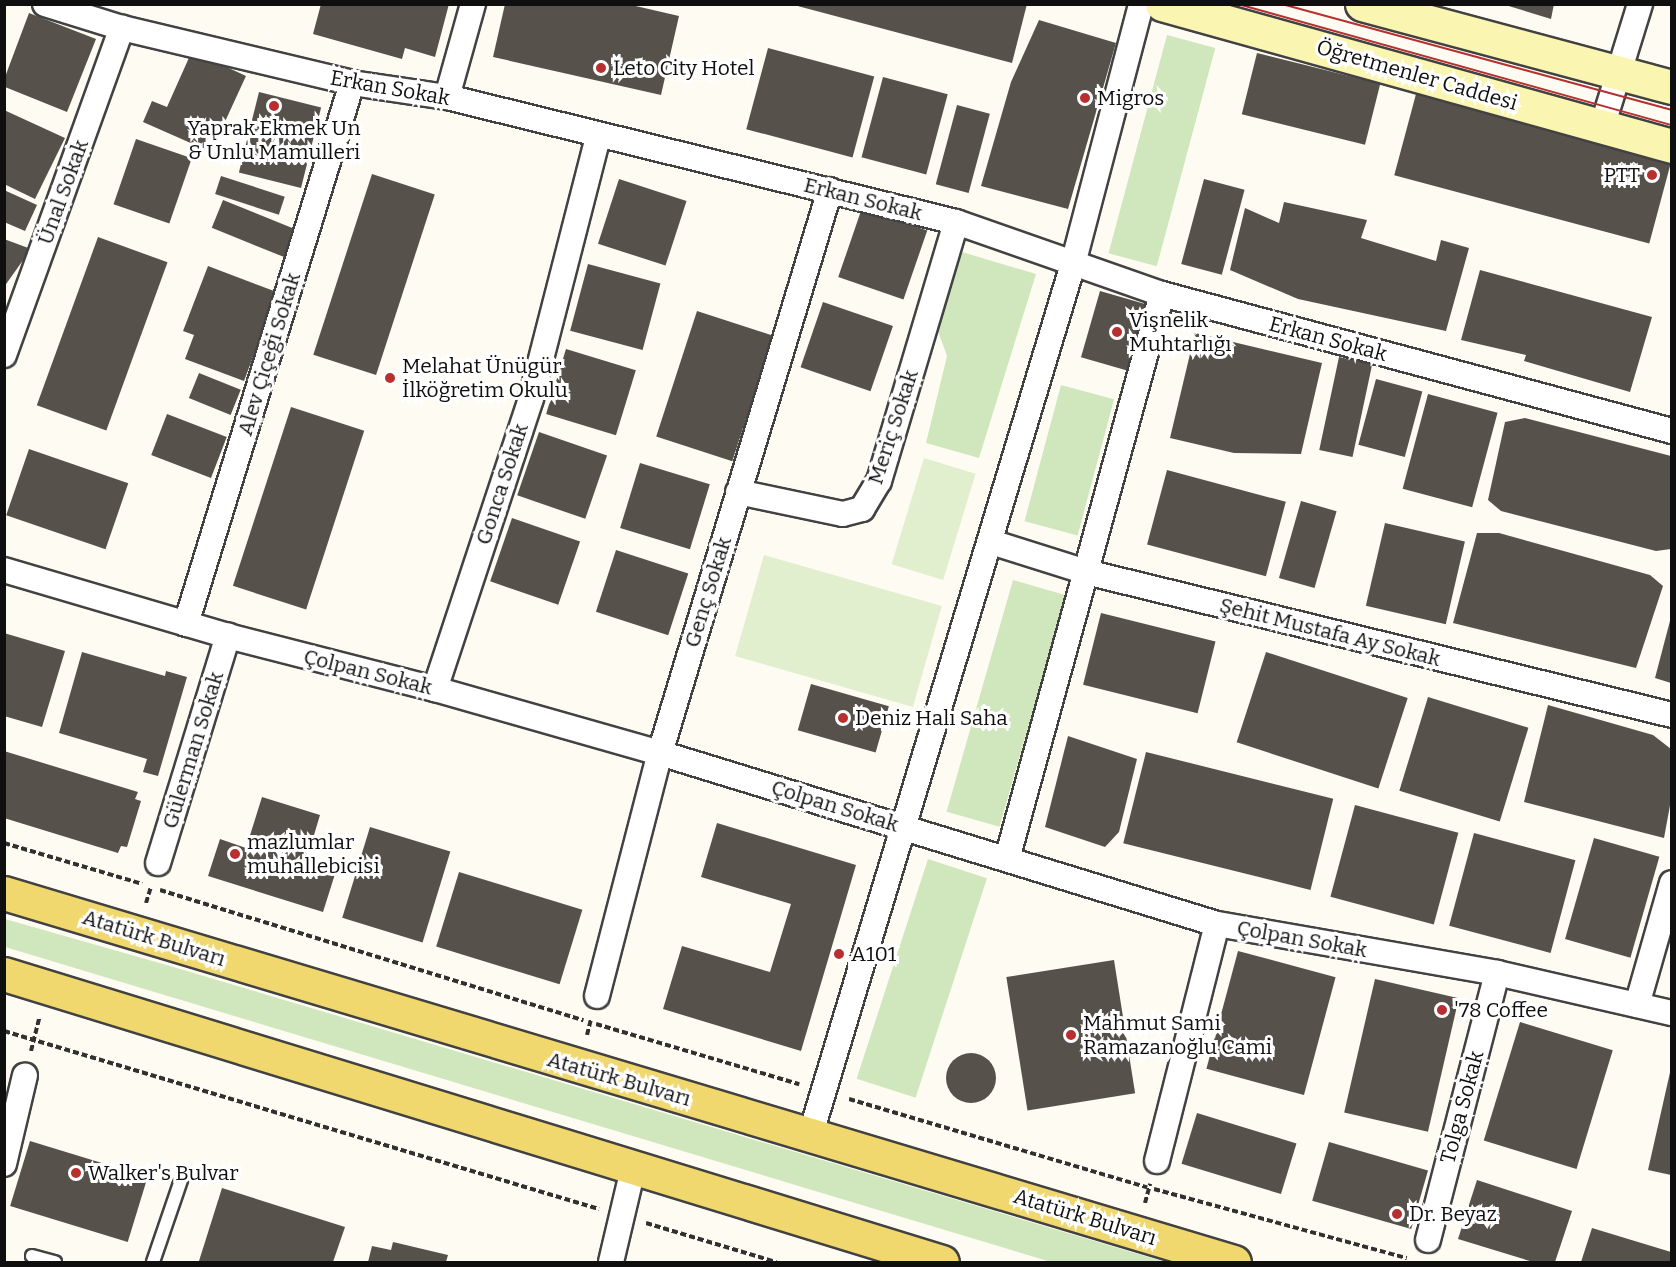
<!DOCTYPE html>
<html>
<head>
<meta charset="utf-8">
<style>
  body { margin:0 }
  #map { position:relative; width:1676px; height:1267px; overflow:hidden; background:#fefcf2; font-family:Bitter,serif }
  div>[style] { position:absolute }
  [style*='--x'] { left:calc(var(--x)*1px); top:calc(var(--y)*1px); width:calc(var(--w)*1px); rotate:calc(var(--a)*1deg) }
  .green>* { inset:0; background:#d0e7bd; transform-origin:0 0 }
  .pitch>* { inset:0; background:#e2efce; transform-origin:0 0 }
  .building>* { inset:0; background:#57514c; transform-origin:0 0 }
  .round { border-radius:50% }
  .path>* { height:4px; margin-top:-2px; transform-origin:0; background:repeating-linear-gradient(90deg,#313131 0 6px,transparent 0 9px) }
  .roads { filter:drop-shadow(2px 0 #424242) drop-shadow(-2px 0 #424242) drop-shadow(0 2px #424242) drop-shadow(0 -2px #424242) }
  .service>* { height:12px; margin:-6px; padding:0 6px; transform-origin:6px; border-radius:6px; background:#fff }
  .minor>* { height:24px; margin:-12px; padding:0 12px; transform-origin:12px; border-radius:12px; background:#fff }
  .secondary>* { height:33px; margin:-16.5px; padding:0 16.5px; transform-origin:16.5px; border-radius:16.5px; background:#faf6b1 }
  .primary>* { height:33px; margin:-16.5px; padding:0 16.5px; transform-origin:16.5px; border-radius:16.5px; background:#f0d86f }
  .tram>* { height:1.5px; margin:-0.75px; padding:0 0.75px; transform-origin:0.75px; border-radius:0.75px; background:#b72f2e }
  .dots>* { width:16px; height:16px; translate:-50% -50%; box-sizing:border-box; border:3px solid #fff; border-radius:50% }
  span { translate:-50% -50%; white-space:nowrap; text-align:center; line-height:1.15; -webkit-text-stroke:6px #fff; paint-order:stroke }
  .poi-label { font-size:21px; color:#0f0f0f }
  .left { translate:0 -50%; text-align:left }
  .right { translate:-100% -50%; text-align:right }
  .street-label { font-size:21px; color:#0f0f0f }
  .frame { position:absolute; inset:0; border:6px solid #0f0f0f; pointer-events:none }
</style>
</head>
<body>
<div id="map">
  <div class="green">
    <i style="left:1167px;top:35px;width:50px;height:226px;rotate:15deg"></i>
    <i style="clip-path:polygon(962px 252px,1036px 274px,979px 458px,926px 443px,947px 356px,938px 331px)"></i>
    <i style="left:1061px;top:385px;width:55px;height:141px;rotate:15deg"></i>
    <i style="left:1013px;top:580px;width:55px;height:241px;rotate:16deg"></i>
    <i style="left:928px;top:859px;width:62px;height:231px;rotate:18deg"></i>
    <i style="clip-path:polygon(5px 919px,170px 966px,1165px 1262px,1051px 1262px,5px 947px)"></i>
  </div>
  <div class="pitch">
    <i style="left:924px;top:458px;width:54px;height:111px;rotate:17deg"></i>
    <i style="left:764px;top:555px;width:185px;height:105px;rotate:16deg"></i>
  </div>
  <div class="building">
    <i style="clip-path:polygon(321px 4px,449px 4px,435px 57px,405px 48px,402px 59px,313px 34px)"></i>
    <i style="clip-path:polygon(505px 4px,627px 4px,679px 16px,661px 95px,493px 57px)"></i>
    <i style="clip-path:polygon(790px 4px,1027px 4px,1012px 63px)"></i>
    <i style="clip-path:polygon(1502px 4px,1554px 4px,1551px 19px)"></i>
    <i style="clip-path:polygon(29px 13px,96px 39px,67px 112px,5px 87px,5px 77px)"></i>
    <i style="clip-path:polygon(1039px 20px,1116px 43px,1068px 209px,981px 186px,1011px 82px)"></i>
    <i style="left:768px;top:48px;width:110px;height:84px;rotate:15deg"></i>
    <i style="clip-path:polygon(192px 51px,246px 76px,211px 152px,143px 122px,152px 101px,167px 107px)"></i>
    <i style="left:1257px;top:53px;width:127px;height:63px;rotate:14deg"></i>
    <i style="left:883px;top:77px;width:67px;height:83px;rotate:15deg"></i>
    <i style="left:259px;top:92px;width:64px;height:83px;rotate:14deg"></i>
    <i style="left:1416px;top:94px;width:264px;height:84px;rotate:15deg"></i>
    <i style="left:957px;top:105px;width:34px;height:82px;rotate:15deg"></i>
    <i style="clip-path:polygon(4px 110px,65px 138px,35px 199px,4px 184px)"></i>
    <i style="left:136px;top:139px;width:59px;height:69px;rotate:19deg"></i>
    <i style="left:372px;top:174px;width:66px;height:190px;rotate:18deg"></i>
    <i style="left:221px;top:176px;width:67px;height:19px;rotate:18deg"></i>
    <i style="left:619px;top:179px;width:71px;height:68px;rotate:18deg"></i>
    <i style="left:1204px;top:179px;width:42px;height:88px;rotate:15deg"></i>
    <i style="clip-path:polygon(4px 190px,37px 205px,25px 231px,4px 222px)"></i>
    <i style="left:223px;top:200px;width:78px;height:30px;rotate:22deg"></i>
    <i style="clip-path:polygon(1284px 202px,1367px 220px,1361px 238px,1436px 261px,1441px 240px,1469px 248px,1446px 331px,1298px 299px,1230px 270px,1245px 208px,1279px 223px)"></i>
    <i style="left:862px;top:208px;width:69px;height:73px;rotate:19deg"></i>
    <i style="left:98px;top:237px;width:74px;height:179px;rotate:20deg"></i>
    <i style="clip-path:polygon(4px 239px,31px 249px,4px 287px)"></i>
    <i style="left:588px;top:264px;width:75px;height:69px;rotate:15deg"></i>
    <i style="clip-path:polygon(208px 266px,282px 294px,258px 359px,253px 357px,244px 381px,185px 359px,194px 335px,183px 331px)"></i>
    <i style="clip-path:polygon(1480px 270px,1652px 317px,1630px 392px,1524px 361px,1526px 355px,1461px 340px)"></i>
    <i style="left:1100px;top:291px;width:56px;height:69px;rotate:16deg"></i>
    <i style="left:823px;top:302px;width:74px;height:69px;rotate:19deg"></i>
    <i style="left:697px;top:311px;width:80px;height:132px;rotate:18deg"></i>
    <i style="clip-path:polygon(1195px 333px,1322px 363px,1301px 454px,1234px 453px,1170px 438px)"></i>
    <i style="left:566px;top:349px;width:73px;height:68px;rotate:17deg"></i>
    <i style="left:1339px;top:357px;width:34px;height:95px;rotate:12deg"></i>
    <i style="left:199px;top:373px;width:45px;height:27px;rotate:22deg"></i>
    <i style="left:1376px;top:379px;width:48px;height:68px;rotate:15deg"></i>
    <i style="left:1428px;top:394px;width:72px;height:98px;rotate:15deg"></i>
    <i style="left:291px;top:407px;width:77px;height:188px;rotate:18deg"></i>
    <i style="left:167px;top:414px;width:64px;height:44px;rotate:21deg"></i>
    <i style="clip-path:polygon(1525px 418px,1671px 456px,1671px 549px,1656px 551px,1501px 511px,1488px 500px,1505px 422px)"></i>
    <i style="left:539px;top:432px;width:72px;height:67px;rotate:19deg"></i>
    <i style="left:29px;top:449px;width:105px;height:70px;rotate:19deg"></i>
    <i style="left:640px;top:463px;width:73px;height:68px;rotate:17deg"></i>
    <i style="left:1167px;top:470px;width:123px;height:77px;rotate:15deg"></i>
    <i style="left:1301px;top:501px;width:37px;height:80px;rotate:16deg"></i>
    <i style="left:512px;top:518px;width:72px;height:67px;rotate:19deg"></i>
    <i style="left:1385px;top:523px;width:82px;height:85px;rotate:13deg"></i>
    <i style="clip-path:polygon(1477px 533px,1499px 533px,1650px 575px,1663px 586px,1636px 668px,1453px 623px)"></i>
    <i style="left:616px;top:550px;width:76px;height:65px;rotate:18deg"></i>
    <i style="left:1101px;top:613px;width:118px;height:74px;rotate:14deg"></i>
    <i style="clip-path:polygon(1671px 617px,1671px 683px,1655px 678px)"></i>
    <i style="clip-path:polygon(4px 633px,65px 651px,42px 727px,4px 716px)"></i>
    <i style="clip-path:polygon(82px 652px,165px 676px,166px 671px,187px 677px,158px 776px,143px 772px,147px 759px,59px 733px)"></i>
    <i style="left:1266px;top:652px;width:149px;height:95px;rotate:18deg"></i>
    <i style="left:811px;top:684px;width:81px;height:48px;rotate:16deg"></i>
    <i style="left:1428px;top:697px;width:105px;height:98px;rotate:17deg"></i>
    <i style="clip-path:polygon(1548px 705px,1653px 735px,1671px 749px,1671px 800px,1664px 838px,1524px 802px)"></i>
    <i style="clip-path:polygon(1068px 736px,1137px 759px,1119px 832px,1105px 847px,1045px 827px)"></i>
    <i style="clip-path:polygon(4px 751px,138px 792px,135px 799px,141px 801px,127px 847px,121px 846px,118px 853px,4px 818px)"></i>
    <i style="left:1146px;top:752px;width:193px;height:94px;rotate:14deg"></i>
    <i style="clip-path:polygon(262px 797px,320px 815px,305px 865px,335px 874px,323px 912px,208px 876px,220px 839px,246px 848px)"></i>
    <i style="left:1355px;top:805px;width:107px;height:95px;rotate:15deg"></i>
    <i style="clip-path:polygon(717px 823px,856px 865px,801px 1051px,663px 1009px,682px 946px,770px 972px,791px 904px,701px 877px)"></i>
    <i style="left:370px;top:827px;width:84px;height:95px;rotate:17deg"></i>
    <i style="left:1474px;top:833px;width:105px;height:96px;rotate:15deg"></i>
    <i style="left:1594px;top:838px;width:68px;height:105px;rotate:16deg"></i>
    <i style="left:459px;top:872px;width:129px;height:78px;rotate:17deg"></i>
    <i style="left:1238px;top:951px;width:101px;height:122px;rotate:15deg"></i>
    <i style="left:1114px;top:960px;width:135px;height:109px;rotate:81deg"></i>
    <i style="left:1375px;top:979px;width:86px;height:137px;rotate:13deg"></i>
    <i style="left:1520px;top:1022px;width:97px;height:124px;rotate:17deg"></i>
    <i class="round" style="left:946px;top:1053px;width:50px;height:50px"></i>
    <i style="clip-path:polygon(1671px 1068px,1671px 1175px,1648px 1170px)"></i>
    <i style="left:1197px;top:1113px;width:104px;height:53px;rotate:17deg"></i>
    <i style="left:30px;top:1141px;width:123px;height:68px;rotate:17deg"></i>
    <i style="left:1329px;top:1142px;width:103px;height:61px;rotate:16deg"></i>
    <i style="clip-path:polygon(1477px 1180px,1572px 1211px,1555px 1262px,1533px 1262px,1458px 1239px)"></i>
    <i style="clip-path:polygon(222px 1188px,345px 1227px,333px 1262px,199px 1261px)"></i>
    <i style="clip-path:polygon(1592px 1228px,1671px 1252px,1671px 1262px,1581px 1262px)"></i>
    <i style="clip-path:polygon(393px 1242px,448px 1255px,446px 1262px,368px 1262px,372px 1246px,391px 1250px)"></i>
  </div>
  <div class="path">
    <i style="--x:4;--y:843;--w:144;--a:16.5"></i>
    <i style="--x:160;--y:890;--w:443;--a:17.1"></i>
    <i style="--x:146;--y:903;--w:17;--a:-73"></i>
    <i style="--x:596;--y:1024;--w:212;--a:16.5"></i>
    <i style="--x:4;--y:1031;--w:621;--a:16.66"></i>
    <i style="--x:587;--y:1035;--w:16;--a:-76"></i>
    <i style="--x:31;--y:1051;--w:34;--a:-76"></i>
    <i style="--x:849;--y:1099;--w:311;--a:16.5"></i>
    <i style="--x:1154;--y:1189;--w:262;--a:15.3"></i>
    <i style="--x:1145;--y:1203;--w:20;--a:-75"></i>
    <i style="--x:646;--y:1223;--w:136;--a:16.7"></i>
  </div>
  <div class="roads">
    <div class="service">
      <i style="--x:32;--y:1256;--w:24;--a:15"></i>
      <i style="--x:153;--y:1262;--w:87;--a:-71.1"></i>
    </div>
    <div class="minor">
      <i style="--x:45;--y:4;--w:81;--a:17.3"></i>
      <i style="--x:122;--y:28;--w:236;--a:13.4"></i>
      <i style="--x:352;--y:83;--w:96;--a:8.4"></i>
      <i style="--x:447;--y:97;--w:524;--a:13.8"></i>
      <i style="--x:956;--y:222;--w:218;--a:19.3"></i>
      <i style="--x:1162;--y:294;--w:528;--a:15.04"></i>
      <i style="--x:447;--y:97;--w:97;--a:-74.4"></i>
      <i style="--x:1602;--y:127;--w:129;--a:-72.8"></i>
      <i style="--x:4;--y:355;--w:348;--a:-70.2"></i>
      <i style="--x:738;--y:492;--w:107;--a:11.8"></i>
      <i style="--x:843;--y:514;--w:20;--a:-15"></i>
      <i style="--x:862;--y:509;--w:33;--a:-59"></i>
      <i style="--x:879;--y:481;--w:270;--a:-73.4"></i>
      <i style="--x:991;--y:542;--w:100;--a:17.5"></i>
      <i style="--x:1086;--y:572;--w:603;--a:13.71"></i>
      <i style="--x:4;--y:570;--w:234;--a:16.4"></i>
      <i style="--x:228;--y:636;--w:214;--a:14.4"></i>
      <i style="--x:435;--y:689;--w:234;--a:15.9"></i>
      <i style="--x:660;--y:753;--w:583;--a:17.07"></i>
      <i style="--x:1217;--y:924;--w:284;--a:9.9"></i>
      <i style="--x:1497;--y:973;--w:180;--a:12.9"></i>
      <i style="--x:186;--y:624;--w:566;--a:-72.94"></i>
      <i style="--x:435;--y:689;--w:306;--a:-71.7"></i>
      <i style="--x:531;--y:398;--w:269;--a:-75.6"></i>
      <i style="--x:1007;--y:859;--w:586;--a:-74.66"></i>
      <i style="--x:158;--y:863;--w:238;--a:-72.9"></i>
      <i style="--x:597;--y:996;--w:251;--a:-75.5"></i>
      <i style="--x:660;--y:753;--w:588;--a:-73.2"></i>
      <i style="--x:1637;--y:1005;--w:127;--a:-74"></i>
      <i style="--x:811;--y:1133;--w:908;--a:-73.22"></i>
      <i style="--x:1073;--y:264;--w:269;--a:-75.3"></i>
      <i style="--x:1157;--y:1161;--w:244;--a:-75.8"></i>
      <i style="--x:4;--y:1164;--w:91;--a:-76.7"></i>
      <i style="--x:1428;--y:1240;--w:276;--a:-75.5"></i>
      <i style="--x:611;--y:1262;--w:96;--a:-76.7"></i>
    </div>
    <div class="secondary">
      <i style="--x:1162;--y:4;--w:529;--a:15.56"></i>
      <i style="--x:1362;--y:4;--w:321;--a:15"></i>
    </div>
    <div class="primary">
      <i style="--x:4;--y:893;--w:1284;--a:16.7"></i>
      <i style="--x:4;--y:974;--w:981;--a:17.07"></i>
    </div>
  </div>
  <div class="tram">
    <i style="--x:1238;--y:4;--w:451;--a:15.6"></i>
    <i style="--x:1282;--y:4;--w:404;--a:15.2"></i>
  </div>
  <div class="dots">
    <i style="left:601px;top:68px;background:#b72f2e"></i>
    <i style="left:1085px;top:98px;background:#b72f2e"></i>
    <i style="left:274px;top:106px;background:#b72f2e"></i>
    <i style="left:1652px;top:175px;background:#b72f2e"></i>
    <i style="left:1117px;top:332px;background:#b72f2e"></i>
    <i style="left:390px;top:378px;background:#b72f2e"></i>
    <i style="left:843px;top:718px;background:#b72f2e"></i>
    <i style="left:235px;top:854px;background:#b72f2e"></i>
    <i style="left:839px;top:954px;background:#b72f2e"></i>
    <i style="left:1442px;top:1010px;background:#b72f2e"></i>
    <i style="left:1071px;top:1035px;background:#b72f2e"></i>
    <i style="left:76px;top:1173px;background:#b72f2e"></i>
    <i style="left:1397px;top:1214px;background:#b72f2e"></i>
  </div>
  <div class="poi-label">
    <span class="left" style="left:613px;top:68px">Leto City Hotel</span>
    <span class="left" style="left:1097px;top:98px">Migros</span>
    <span style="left:274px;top:140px">Yaprak Ekmek Un<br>&amp; Unlu Mamulleri</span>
    <span class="right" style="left:1640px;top:175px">PTT</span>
    <span class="left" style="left:1129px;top:332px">Vişnelik<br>Muhtarlığı</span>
    <span class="left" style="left:402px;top:378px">Melahat Ünügür<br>İlköğretim Okulu</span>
    <span class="left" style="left:855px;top:718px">Deniz Halı Saha</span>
    <span class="left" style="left:247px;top:854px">mazlumlar<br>muhallebicisi</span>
    <span class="left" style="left:851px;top:954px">A101</span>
    <span class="left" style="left:1454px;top:1010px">'78 Coffee</span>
    <span class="left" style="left:1083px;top:1035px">Mahmut Sami<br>Ramazanoğlu Cami</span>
    <span class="left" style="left:88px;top:1173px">Walker's Bulvar</span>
    <span class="left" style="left:1409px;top:1214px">Dr. Beyaz</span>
  </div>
  <div class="street-label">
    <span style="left:1417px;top:75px;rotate:16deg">Öğretmenler Caddesi</span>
    <span style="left:390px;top:88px;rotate:10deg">Erkan Sokak</span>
    <span style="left:63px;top:192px;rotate:-70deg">Ünal Sokak</span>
    <span style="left:863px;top:199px;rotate:14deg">Erkan Sokak</span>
    <span style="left:1328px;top:339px;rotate:15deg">Erkan Sokak</span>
    <span style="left:269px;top:354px;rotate:-73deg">Alev Çiçeği Sokak</span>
    <span style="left:893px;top:427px;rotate:-72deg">Meriç Sokak</span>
    <span style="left:502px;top:484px;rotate:-72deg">Gonca Sokak</span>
    <span style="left:708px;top:592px;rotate:-73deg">Genç Sokak</span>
    <span style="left:1330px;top:632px;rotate:14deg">Şehit Mustafa Ay Sokak</span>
    <span style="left:368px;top:672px;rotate:14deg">Çolpan Sokak</span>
    <span style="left:193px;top:750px;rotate:-73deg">Gülerman Sokak</span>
    <span style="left:835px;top:806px;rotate:17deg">Çolpan Sokak</span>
    <span style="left:154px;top:938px;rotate:17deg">Atatürk Bulvarı</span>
    <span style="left:1302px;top:939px;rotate:10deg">Çolpan Sokak</span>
    <span style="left:619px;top:1079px;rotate:16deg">Atatürk Bulvarı</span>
    <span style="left:1462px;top:1107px;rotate:-75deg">Tolga Sokak</span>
    <span style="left:1085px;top:1217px;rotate:17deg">Atatürk Bulvarı</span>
  </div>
  <div class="frame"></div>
</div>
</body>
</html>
